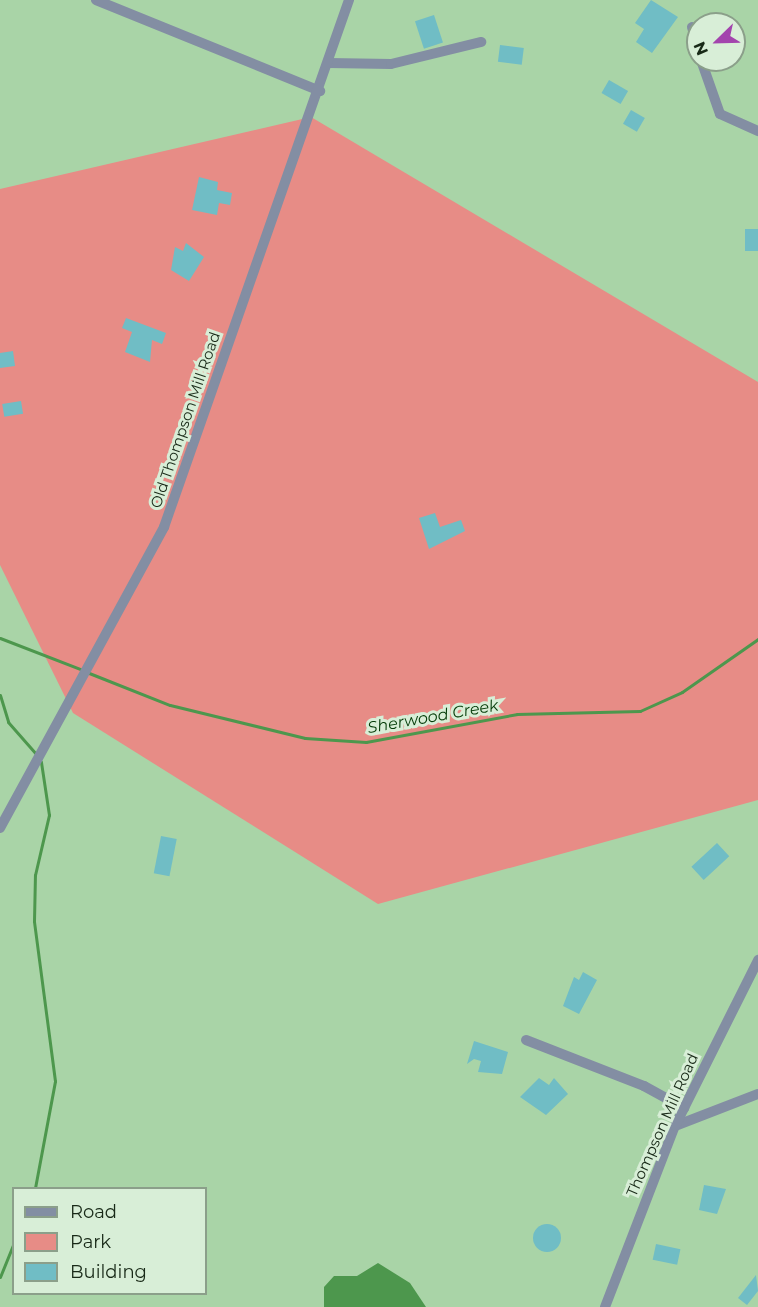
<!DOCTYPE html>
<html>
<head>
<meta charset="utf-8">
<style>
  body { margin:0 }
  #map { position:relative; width:758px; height:1307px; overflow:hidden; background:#a9d4a7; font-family:Montserrat,sans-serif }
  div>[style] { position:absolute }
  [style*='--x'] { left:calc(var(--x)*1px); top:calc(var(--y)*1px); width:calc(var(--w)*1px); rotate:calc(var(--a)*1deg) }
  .green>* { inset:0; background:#e78c86 }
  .water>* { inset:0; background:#4d974d }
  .stream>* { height:3px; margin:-1.5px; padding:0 1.5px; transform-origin:1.5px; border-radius:1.5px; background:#4d974d }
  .building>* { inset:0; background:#70bdc5; transform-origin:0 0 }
  .round { border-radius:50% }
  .minor>* { height:10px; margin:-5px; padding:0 5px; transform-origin:5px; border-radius:5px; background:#838ea3 }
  span { translate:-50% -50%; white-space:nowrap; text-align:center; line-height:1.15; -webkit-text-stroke:6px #d8eed7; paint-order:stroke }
  .street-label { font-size:15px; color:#182917 }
  .water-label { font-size:16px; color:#043b08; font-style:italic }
  .legend { position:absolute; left:12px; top:1187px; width:195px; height:108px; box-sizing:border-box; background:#d8eed7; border:2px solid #8b9f8a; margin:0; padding:8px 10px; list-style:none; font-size:18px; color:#182917 }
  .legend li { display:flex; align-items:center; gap:12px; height:30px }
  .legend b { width:30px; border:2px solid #8b9f8a }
  .north { position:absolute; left:686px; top:12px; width:60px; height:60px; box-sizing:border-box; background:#d8eed7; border:2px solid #8b9f8a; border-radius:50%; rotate:247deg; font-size:16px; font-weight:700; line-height:24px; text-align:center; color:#182917 }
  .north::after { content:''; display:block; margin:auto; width:21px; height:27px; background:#a344ad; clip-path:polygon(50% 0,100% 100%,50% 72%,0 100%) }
</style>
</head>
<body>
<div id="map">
  <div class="green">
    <i style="clip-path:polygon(311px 117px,758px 382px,758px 800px,378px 904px,73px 713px,0 565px,0 189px)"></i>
  </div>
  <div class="water">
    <i style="clip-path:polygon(378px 1263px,410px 1283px,426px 1307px,324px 1307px,324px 1287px,334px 1276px,357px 1276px)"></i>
  </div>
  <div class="stream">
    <i style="--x:0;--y:638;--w:89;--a:21.1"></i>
    <i style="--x:89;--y:673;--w:87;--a:21.6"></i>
    <i style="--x:170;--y:705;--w:139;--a:13.7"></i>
    <i style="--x:305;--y:738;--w:61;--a:3.8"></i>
    <i style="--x:366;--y:742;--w:154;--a:-10.5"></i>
    <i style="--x:517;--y:714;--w:123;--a:-1.4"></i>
    <i style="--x:640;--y:711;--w:46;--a:-24.3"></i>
    <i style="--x:682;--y:692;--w:93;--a:-34.9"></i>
    <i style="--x:0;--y:695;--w:28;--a:73"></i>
    <i style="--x:8;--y:722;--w:43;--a:48.8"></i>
    <i style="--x:35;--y:1188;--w:109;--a:-79.4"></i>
    <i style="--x:55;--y:1081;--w:161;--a:-97.5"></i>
    <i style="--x:34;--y:921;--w:46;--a:-88.8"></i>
    <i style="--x:35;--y:875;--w:62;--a:-76.9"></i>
    <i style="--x:49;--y:815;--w:54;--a:-98.6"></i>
    <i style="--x:0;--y:1277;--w:37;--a:-68"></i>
  </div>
  <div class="building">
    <i style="clip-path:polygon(651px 0,678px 17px,652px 53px,636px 42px,644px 29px,635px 23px)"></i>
    <i style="left:434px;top:15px;width:29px;height:20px;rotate:72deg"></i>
    <i style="left:500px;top:45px;width:24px;height:17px;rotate:7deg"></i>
    <i style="left:609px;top:80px;width:22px;height:15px;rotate:30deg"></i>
    <i style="left:631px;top:110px;width:16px;height:16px;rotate:30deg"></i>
    <i style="clip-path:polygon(199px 177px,218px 182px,217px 190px,232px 193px,230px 205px,219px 203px,217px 215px,192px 210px)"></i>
    <i style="left:745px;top:229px;width:13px;height:22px"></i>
    <i style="clip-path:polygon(186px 243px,204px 257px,189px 281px,171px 270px,175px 247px,183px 251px)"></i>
    <i style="clip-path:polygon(126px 318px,166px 333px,162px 344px,152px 340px,150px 362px,125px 352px,132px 332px,122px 328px)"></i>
    <i style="clip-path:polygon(13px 351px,15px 366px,0 368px,0 353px)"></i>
    <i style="left:21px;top:401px;width:13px;height:19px;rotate:81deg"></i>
    <i style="clip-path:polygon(435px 513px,440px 527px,461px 520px,465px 531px,429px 549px,419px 518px)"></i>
    <i style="left:161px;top:836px;width:16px;height:38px;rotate:11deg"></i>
    <i style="left:717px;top:843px;width:18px;height:35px;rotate:47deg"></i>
    <i style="clip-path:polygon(583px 972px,597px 980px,579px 1014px,563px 1006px,574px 977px,579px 980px)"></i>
    <i style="clip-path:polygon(474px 1041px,508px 1052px,502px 1074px,478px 1072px,481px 1061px,474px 1059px,467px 1064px)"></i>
    <i style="clip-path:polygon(539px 1078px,549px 1085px,554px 1078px,568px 1094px,546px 1115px,520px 1097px)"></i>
    <i style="clip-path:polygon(704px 1185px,726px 1189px,717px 1214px,699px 1210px)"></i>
    <i class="round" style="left:533px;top:1224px;width:28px;height:28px"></i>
    <i style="left:656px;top:1244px;width:25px;height:16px;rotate:12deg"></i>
    <i style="clip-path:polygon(756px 1275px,758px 1291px,747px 1305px,738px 1298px)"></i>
  </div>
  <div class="minor">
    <i style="--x:96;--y:0;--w:242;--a:22.1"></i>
    <i style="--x:692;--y:27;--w:22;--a:74"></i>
    <i style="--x:701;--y:60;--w:57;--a:70.6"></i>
    <i style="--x:720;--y:114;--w:42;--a:24.1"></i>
    <i style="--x:329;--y:63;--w:62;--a:0.9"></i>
    <i style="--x:391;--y:64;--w:93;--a:-13.7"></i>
    <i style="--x:0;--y:828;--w:343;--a:-61.4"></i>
    <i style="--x:164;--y:527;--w:559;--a:-70.66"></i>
    <i style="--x:526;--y:1040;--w:127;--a:21.3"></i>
    <i style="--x:644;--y:1086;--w:46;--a:28.8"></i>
    <i style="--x:675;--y:1126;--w:89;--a:-21.1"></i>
    <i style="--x:605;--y:1307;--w:194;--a:-68.9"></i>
    <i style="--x:675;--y:1126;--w:186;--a:-63.4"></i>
  </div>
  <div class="street-label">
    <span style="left:185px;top:420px;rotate:-71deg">Old Thompson Mill Road</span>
    <span style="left:662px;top:1125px;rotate:-66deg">Thompson Mill Road</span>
  </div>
  <div class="water-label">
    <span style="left:433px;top:717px;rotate:-10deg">Sherwood Creek</span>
  </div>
  <ul class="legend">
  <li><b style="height:8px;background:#838ea3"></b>Road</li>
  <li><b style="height:16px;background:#e78c86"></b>Park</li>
  <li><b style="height:16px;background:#70bdc5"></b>Building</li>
  </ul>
  <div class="north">N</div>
</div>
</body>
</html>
